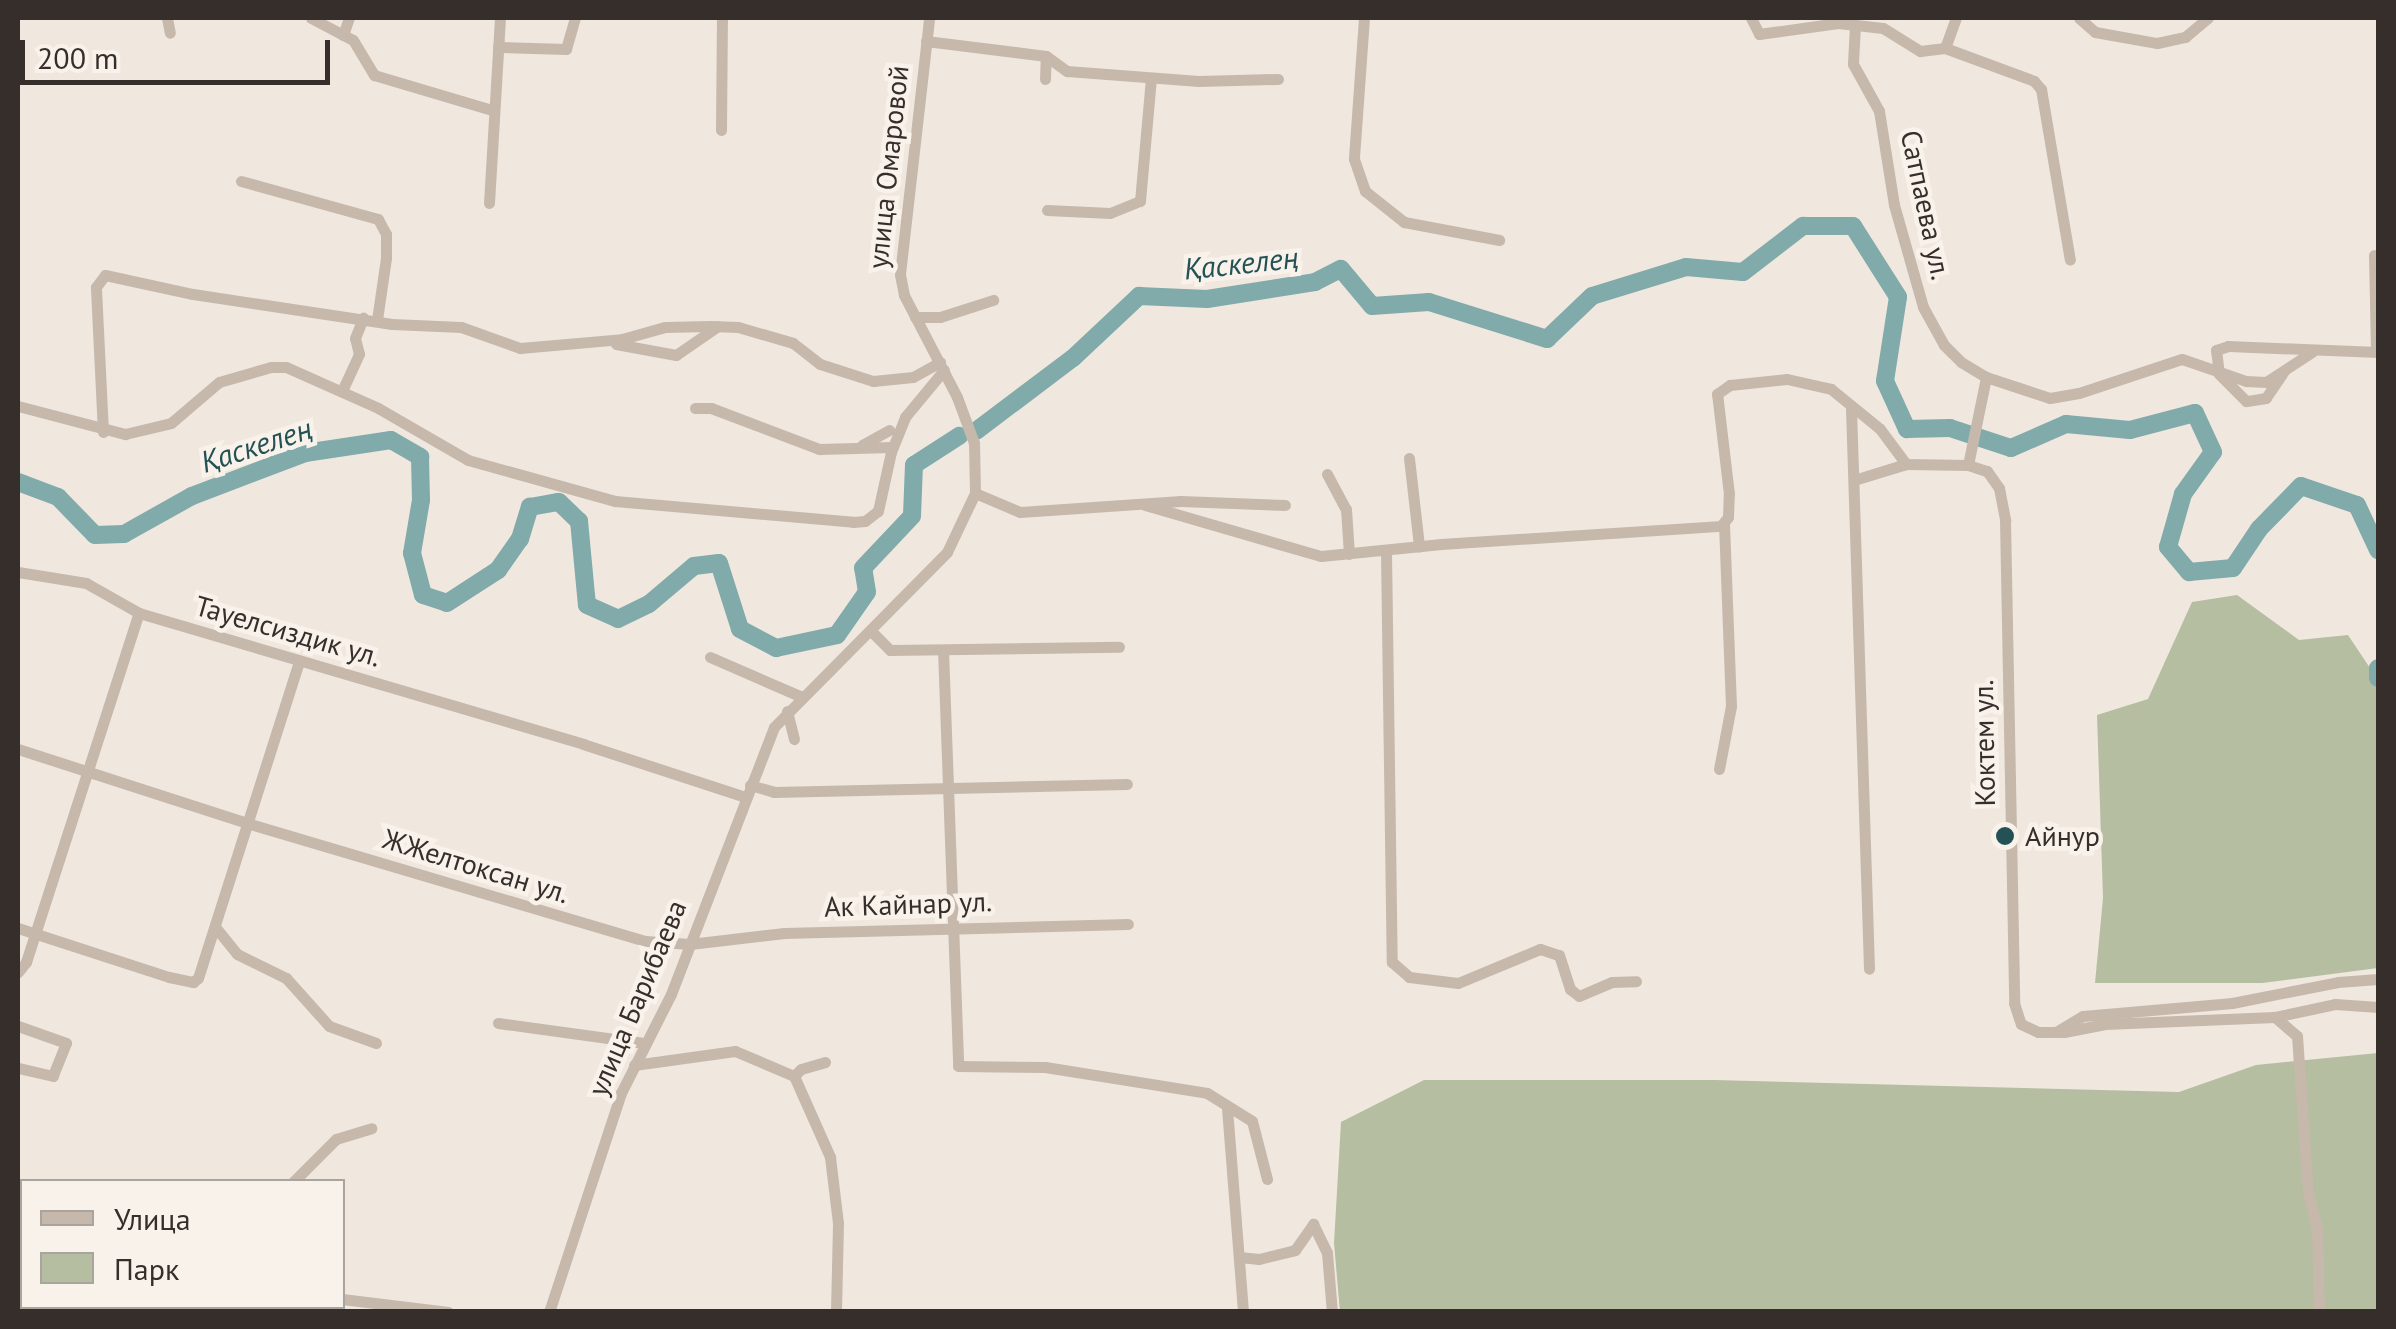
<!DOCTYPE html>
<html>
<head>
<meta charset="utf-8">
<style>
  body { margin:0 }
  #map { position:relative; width:2396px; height:1329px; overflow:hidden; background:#f0e8df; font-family:"PT Sans",sans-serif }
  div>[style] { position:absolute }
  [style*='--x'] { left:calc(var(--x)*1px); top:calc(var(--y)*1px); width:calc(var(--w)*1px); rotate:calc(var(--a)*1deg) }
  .green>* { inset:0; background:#b5bea0 }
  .river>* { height:18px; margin:-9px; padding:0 9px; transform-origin:9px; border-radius:9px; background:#81aaaa }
  .minor>* { height:11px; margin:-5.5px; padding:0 5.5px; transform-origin:5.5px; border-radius:5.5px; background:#c7b8ac }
  .dots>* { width:28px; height:28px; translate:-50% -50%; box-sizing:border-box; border:5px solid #f8f2eb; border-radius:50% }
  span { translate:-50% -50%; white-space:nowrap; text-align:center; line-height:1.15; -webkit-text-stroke:9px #f8f2eb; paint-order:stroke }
  .street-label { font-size:28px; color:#362e2a }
  .poi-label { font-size:28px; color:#362e2a }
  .left { translate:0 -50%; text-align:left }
  .water-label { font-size:30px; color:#245153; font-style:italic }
  .frame { position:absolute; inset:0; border:20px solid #362e2a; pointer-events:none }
  .legend { position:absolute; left:20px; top:1179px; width:325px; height:130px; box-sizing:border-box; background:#f8f2eb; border:2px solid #aaa49e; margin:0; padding:12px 18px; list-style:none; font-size:30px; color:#362e2a }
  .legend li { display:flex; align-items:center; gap:20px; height:50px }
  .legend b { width:50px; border:2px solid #aaa49e }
  .scale { position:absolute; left:20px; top:40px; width:310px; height:45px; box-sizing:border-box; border:5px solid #362e2a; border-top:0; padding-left:12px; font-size:30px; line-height:35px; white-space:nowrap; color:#362e2a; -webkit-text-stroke:8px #f8f2eb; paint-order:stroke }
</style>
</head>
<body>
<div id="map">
  <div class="green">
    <i style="clip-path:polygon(2237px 595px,2299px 640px,2348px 635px,2376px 677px,2378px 968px,2262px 983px,2095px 983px,2103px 898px,2097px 715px,2148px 699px,2192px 602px)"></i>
    <i style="clip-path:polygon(2378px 1053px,2378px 1311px,1340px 1312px,1334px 1243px,1341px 1122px,1424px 1080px,1715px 1080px,2179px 1092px,2256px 1065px)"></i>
  </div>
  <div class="river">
    <i style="--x:976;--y:431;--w:121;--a:-37"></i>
    <i style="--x:1073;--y:358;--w:91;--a:-43.2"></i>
    <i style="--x:1139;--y:296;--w:68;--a:2.5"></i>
    <i style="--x:1207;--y:299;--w:109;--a:-8.9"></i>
    <i style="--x:1315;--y:282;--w:29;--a:-27"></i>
    <i style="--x:1341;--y:269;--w:48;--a:50"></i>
    <i style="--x:1372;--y:306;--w:57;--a:-4"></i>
    <i style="--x:1429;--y:302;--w:124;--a:17.4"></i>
    <i style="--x:1547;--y:339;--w:62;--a:-43.7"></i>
    <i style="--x:1592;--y:296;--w:98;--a:-17.1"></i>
    <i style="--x:1686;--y:267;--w:57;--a:5"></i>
    <i style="--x:1743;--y:272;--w:76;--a:-37.5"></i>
    <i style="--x:1803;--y:226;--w:50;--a:0"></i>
    <i style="--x:1853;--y:226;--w:84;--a:57.6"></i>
    <i style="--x:1898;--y:297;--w:85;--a:98.8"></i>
    <i style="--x:1885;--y:381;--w:53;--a:65.4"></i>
    <i style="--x:1907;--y:429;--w:43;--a:-1.3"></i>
    <i style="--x:1950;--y:428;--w:64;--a:18.2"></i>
    <i style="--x:2011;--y:448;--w:60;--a:-23.6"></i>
    <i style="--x:2066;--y:424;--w:64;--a:5.4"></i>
    <i style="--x:2130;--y:430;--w:67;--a:-14.7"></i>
    <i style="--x:2195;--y:413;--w:43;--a:65.2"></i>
    <i style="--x:2213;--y:452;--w:52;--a:125.5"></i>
    <i style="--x:2183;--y:494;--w:55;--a:105.8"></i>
    <i style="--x:2168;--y:547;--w:33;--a:50"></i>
    <i style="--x:2189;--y:572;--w:44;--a:-5.2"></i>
    <i style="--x:2233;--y:568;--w:47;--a:-56.3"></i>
    <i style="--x:2259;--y:529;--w:60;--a:-45.7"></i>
    <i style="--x:2301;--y:486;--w:59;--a:18.7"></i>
    <i style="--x:2357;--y:505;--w:50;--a:65"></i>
    <i style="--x:18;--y:482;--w:43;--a:20.6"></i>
    <i style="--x:58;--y:497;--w:53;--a:45.8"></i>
    <i style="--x:95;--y:535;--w:29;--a:-2"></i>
    <i style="--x:124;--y:534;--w:78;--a:-29.2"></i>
    <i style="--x:192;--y:496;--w:121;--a:-20.8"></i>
    <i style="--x:305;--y:453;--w:87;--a:-8.6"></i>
    <i style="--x:391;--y:440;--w:34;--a:30"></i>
    <i style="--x:420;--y:457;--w:43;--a:88.7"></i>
    <i style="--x:421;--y:500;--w:54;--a:99.6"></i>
    <i style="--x:412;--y:553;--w:43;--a:75.3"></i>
    <i style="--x:423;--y:595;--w:25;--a:18"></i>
    <i style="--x:447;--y:603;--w:61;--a:-32.9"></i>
    <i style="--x:498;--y:570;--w:38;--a:-55"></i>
    <i style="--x:520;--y:539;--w:34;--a:-73"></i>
    <i style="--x:530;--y:507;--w:29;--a:-10"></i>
    <i style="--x:559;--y:502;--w:28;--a:44"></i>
    <i style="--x:579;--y:521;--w:84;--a:84.6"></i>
    <i style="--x:587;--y:605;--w:34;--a:24"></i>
    <i style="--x:618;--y:619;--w:34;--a:-26"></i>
    <i style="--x:649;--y:604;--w:59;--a:-40.2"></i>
    <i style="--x:694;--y:566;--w:25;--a:-7"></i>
    <i style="--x:719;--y:563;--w:69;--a:72.3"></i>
    <i style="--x:740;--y:629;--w:41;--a:27.8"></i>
    <i style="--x:776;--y:648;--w:62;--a:-12"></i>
    <i style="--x:837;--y:635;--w:52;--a:-55.1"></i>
    <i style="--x:867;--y:592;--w:24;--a:-99"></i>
    <i style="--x:863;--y:568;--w:71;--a:-46.7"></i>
    <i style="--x:912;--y:516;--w:51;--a:-87.8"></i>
    <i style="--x:914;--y:465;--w:54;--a:-32.8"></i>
    <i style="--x:2378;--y:668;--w:10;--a:90"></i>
  </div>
  <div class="minor">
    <i style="--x:167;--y:18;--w:15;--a:79"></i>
    <i style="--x:311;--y:18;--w:47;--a:27.6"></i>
    <i style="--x:353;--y:40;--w:41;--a:59"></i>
    <i style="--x:374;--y:75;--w:123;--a:16.5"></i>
    <i style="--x:1364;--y:18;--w:141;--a:94.1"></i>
    <i style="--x:1354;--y:159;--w:34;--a:71"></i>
    <i style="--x:1365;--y:191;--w:50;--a:38.5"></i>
    <i style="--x:1404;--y:222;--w:97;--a:10.7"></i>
    <i style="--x:1751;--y:18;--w:18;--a:63"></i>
    <i style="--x:1759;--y:34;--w:80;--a:-7.9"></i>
    <i style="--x:1838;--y:23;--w:45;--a:6.3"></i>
    <i style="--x:1883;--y:28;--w:44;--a:31.9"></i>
    <i style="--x:1920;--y:51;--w:25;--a:-7"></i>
    <i style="--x:2079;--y:18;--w:21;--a:41"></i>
    <i style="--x:2095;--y:32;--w:63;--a:10.1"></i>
    <i style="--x:2157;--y:43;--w:29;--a:-12"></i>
    <i style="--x:2185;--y:37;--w:30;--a:-40"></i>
    <i style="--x:1855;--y:25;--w:39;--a:93"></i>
    <i style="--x:1853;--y:64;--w:54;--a:61"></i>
    <i style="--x:1879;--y:111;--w:95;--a:80.9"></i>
    <i style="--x:1894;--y:205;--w:106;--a:74.1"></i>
    <i style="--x:1923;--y:307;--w:43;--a:61.1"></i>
    <i style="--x:1944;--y:345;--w:24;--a:45"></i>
    <i style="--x:1961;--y:362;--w:29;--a:31"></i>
    <i style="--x:1986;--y:377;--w:67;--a:18.2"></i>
    <i style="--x:2050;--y:398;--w:29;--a:-10"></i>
    <i style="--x:2079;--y:393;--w:108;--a:-18.3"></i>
    <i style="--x:2182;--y:359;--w:68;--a:19"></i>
    <i style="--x:2246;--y:381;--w:20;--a:3"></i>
    <i style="--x:2266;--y:382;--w:55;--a:-33.1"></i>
    <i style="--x:343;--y:35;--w:18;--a:-71"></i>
    <i style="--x:926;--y:41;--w:121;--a:7.1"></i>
    <i style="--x:1046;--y:56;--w:26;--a:36"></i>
    <i style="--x:1067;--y:71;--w:132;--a:4.3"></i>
    <i style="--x:1199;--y:81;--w:79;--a:-1.5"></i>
    <i style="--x:498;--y:47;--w:68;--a:1.7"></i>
    <i style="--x:566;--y:49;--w:32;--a:-74"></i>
    <i style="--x:1945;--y:48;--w:95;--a:20.3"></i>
    <i style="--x:2034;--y:81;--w:11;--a:49"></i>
    <i style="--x:2041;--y:89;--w:173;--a:80.4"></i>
    <i style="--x:1945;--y:48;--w:32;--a:-70"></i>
    <i style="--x:1045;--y:79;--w:23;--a:-88"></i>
    <i style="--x:721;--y:130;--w:112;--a:-89.5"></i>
    <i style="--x:241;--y:181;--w:142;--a:15.5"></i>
    <i style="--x:378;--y:219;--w:17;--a:62"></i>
    <i style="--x:386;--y:234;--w:24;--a:90"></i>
    <i style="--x:386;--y:258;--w:63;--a:98.3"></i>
    <i style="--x:489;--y:203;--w:185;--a:-86.6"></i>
    <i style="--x:1047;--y:210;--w:63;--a:2.7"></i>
    <i style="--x:1110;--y:213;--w:32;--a:-22"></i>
    <i style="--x:1140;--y:201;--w:123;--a:-84.9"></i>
    <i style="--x:2374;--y:255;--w:97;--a:88.8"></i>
    <i style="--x:915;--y:317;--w:25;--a:0"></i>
    <i style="--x:940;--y:317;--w:56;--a:-17.8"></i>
    <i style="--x:616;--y:344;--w:61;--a:10.4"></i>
    <i style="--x:676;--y:355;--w:51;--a:-34.6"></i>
    <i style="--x:2284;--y:371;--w:32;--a:124"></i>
    <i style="--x:2266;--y:398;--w:20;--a:171"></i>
    <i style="--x:2246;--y:401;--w:38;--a:-135"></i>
    <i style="--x:2219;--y:374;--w:24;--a:-97"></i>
    <i style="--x:2216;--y:350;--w:13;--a:-18"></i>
    <i style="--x:2228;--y:346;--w:150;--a:2.3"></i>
    <i style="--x:342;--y:391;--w:41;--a:-65.3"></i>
    <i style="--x:359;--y:354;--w:16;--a:-104"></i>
    <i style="--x:355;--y:338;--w:22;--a:-68"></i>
    <i style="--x:18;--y:406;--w:111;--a:14.7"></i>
    <i style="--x:125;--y:434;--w:47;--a:-13.4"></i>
    <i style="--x:171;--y:423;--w:63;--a:-40.5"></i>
    <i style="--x:219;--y:382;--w:54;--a:-16.1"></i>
    <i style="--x:271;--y:367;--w:15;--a:0"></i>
    <i style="--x:286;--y:367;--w:101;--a:24"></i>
    <i style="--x:378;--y:408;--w:104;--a:30"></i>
    <i style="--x:468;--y:460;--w:153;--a:15.6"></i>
    <i style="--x:615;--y:501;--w:239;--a:5"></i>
    <i style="--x:853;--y:522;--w:12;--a:-5"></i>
    <i style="--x:865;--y:521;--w:16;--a:-38"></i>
    <i style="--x:878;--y:511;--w:60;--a:-77.6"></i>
    <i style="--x:891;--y:452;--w:38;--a:-68"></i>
    <i style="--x:905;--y:417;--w:61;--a:-50.3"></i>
    <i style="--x:695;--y:408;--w:16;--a:0"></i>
    <i style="--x:711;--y:408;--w:116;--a:20.8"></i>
    <i style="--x:819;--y:449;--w:73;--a:-1.6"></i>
    <i style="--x:1851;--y:408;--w:561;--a:88.16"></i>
    <i style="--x:103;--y:432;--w:145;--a:-92.8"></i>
    <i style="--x:96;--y:287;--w:15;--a:-53"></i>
    <i style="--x:105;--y:275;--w:90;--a:12.2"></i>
    <i style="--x:193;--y:294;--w:201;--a:8.6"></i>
    <i style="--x:392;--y:324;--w:69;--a:2.5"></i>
    <i style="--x:461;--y:327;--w:63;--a:19.6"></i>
    <i style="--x:520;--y:348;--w:102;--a:-5"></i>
    <i style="--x:622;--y:339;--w:45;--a:-15.6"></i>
    <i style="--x:665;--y:327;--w:45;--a:-1.3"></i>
    <i style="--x:710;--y:326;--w:28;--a:2"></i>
    <i style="--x:738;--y:327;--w:57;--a:16.2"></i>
    <i style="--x:793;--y:343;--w:34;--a:38"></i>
    <i style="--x:820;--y:364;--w:56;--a:17.8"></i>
    <i style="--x:873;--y:381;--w:40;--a:-5.7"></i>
    <i style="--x:913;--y:377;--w:31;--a:-29"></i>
    <i style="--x:862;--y:445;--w:31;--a:-29"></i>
    <i style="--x:1409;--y:458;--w:89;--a:83.5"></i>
    <i style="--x:1968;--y:465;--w:90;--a:-78.4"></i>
    <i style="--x:1327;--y:474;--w:40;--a:62"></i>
    <i style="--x:1346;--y:509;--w:45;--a:86.2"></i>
    <i style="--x:1854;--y:480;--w:54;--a:-17.1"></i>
    <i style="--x:1906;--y:464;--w:62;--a:0.9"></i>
    <i style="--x:1968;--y:465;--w:20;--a:18"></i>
    <i style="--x:1987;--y:471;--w:21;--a:55"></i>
    <i style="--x:1999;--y:488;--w:33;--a:79"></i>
    <i style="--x:2005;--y:520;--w:483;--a:88.9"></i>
    <i style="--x:2014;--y:1003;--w:22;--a:72"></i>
    <i style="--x:2021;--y:1024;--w:19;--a:25"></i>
    <i style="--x:2038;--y:1032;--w:26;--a:0"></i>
    <i style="--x:2064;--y:1032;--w:42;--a:-11"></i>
    <i style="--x:2105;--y:1024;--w:170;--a:-2.4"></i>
    <i style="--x:2275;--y:1017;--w:61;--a:-12.2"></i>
    <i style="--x:2335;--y:1004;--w:43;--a:4"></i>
    <i style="--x:975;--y:493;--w:49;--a:22.9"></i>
    <i style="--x:1020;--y:512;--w:161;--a:-3.9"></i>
    <i style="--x:1181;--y:501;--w:104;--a:2.2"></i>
    <i style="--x:1145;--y:505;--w:183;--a:16.2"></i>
    <i style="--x:1321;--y:556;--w:121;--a:-5.7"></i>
    <i style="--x:1441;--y:544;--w:281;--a:-3.7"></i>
    <i style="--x:1721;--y:526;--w:11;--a:-52"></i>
    <i style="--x:1728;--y:517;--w:23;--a:-88"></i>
    <i style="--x:1729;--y:494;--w:101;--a:-96.8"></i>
    <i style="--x:1717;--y:394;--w:16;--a:-35"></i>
    <i style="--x:1730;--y:385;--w:57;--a:-6"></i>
    <i style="--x:1787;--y:379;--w:45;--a:12.8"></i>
    <i style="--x:1831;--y:389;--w:63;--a:39.2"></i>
    <i style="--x:1880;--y:429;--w:44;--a:53.4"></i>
    <i style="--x:1386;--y:551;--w:411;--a:89.2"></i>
    <i style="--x:1392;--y:962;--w:23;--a:41"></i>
    <i style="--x:1409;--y:977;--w:49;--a:7"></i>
    <i style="--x:1458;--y:983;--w:89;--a:-22.5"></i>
    <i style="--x:1540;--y:949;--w:20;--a:18"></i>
    <i style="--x:1559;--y:955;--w:36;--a:72"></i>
    <i style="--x:1570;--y:989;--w:11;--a:38"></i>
    <i style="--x:1579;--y:996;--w:36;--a:-23"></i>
    <i style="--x:1612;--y:982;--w:24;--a:-2"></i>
    <i style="--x:18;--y:572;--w:69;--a:9.2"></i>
    <i style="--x:86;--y:583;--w:61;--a:29.5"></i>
    <i style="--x:139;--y:613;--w:463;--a:16.4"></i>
    <i style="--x:583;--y:744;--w:170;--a:18.1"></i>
    <i style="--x:871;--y:631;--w:27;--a:45"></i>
    <i style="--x:890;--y:650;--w:229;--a:-0.8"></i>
    <i style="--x:943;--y:650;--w:416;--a:87.9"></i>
    <i style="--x:958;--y:1066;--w:87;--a:0.7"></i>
    <i style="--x:1045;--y:1067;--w:164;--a:9.1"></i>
    <i style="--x:1207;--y:1093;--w:53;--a:31.9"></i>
    <i style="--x:1252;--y:1121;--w:60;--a:75.5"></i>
    <i style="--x:710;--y:657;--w:100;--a:23.5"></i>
    <i style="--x:787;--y:711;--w:29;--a:76"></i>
    <i style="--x:18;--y:749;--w:244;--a:17.9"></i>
    <i style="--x:250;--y:824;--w:412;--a:16.5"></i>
    <i style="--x:645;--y:941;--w:45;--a:3.8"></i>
    <i style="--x:690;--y:944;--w:95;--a:-6.7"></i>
    <i style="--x:784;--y:933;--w:344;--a:-1.5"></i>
    <i style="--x:1719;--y:769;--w:64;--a:-79.2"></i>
    <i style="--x:1731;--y:706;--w:182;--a:-92.2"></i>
    <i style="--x:750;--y:785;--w:25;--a:16"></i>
    <i style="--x:774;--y:792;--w:353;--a:-1.3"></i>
    <i style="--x:18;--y:928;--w:159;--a:18"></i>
    <i style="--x:169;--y:977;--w:25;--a:12"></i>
    <i style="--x:193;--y:982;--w:6;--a:-39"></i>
    <i style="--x:198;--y:978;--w:333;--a:-72.3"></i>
    <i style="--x:216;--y:928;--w:33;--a:51"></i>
    <i style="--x:237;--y:954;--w:55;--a:26.1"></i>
    <i style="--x:286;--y:978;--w:64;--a:48.1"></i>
    <i style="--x:329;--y:1026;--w:50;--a:19.9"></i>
    <i style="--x:18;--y:972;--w:13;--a:-51"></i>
    <i style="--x:26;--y:962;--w:367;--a:-72.1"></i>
    <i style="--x:2275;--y:1017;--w:29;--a:41"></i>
    <i style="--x:2297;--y:1036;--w:157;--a:86"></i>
    <i style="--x:2308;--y:1193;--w:36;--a:76"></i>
    <i style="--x:2317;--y:1228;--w:84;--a:88.6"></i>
    <i style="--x:498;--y:1023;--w:147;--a:7.8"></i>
    <i style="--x:18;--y:1026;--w:51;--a:19.5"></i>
    <i style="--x:66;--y:1043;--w:35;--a:112"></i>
    <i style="--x:53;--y:1076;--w:36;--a:-167"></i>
    <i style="--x:2056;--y:1032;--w:31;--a:-31"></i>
    <i style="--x:2083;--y:1016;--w:150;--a:-5"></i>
    <i style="--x:2232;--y:1003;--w:108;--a:-11.2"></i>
    <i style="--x:2338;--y:982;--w:40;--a:-4.3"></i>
    <i style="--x:634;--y:1065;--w:102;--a:-7.9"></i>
    <i style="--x:735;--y:1051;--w:64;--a:23"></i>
    <i style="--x:794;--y:1076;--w:89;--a:66"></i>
    <i style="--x:830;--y:1157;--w:66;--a:83.1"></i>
    <i style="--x:838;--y:1223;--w:89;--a:91.3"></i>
    <i style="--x:794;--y:1076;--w:10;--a:-45"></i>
    <i style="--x:801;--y:1069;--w:25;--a:-16"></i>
    <i style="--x:1227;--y:1108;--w:205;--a:85.5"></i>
    <i style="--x:293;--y:1182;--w:61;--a:-45"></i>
    <i style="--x:336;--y:1139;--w:37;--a:-17"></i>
    <i style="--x:1313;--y:1224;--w:32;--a:64"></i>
    <i style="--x:1327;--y:1253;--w:59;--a:85.2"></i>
    <i style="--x:1239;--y:1257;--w:20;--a:6"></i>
    <i style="--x:1259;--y:1259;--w:37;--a:-14"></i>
    <i style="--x:1295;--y:1250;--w:32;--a:-55"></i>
    <i style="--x:342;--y:1299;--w:107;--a:7"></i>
    <i style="--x:80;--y:1312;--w:11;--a:-34"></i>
    <i style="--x:549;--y:1312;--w:231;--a:-71.8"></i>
    <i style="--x:621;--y:1093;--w:111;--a:-63.2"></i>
    <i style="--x:671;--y:994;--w:286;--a:-68.9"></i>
    <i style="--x:774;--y:727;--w:246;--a:-45.3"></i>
    <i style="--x:947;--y:552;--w:65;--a:-64.6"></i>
    <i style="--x:975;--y:493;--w:50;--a:-91.1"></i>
    <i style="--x:974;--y:443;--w:49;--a:-110.3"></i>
    <i style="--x:957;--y:397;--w:115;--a:-117.5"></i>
    <i style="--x:904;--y:295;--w:21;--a:-101"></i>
    <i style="--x:900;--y:274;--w:258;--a:-83.5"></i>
  </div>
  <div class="dots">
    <i style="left:2005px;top:836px;background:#245153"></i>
  </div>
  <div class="street-label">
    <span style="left:888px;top:167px;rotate:-84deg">улица Омаровой</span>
    <span style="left:1926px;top:205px;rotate:78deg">Сатпаева ул.</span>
    <span style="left:288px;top:631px;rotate:16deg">Тауелсиздик ул.</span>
    <span style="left:1984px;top:743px;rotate:-91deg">Коктем ул.</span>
    <span style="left:476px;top:866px;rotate:17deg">ЖЖелтоксан ул.</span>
    <span style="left:908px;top:904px;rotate:-2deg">Ак Кайнар ул.</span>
    <span style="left:637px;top:998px;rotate:-67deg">улица Барибаева</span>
  </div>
  <div class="poi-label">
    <span class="left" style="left:2025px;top:836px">Айнур</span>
  </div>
  <div class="water-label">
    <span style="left:1241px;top:263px;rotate:-6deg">Қаскелең</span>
    <span style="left:256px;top:445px;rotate:-18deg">Қаскелең</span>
  </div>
  <div class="frame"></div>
  <ul class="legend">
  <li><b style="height:12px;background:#c7b8ac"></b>Улица</li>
  <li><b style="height:28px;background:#b5bea0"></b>Парк</li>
  </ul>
  <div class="scale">200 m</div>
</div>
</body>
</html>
